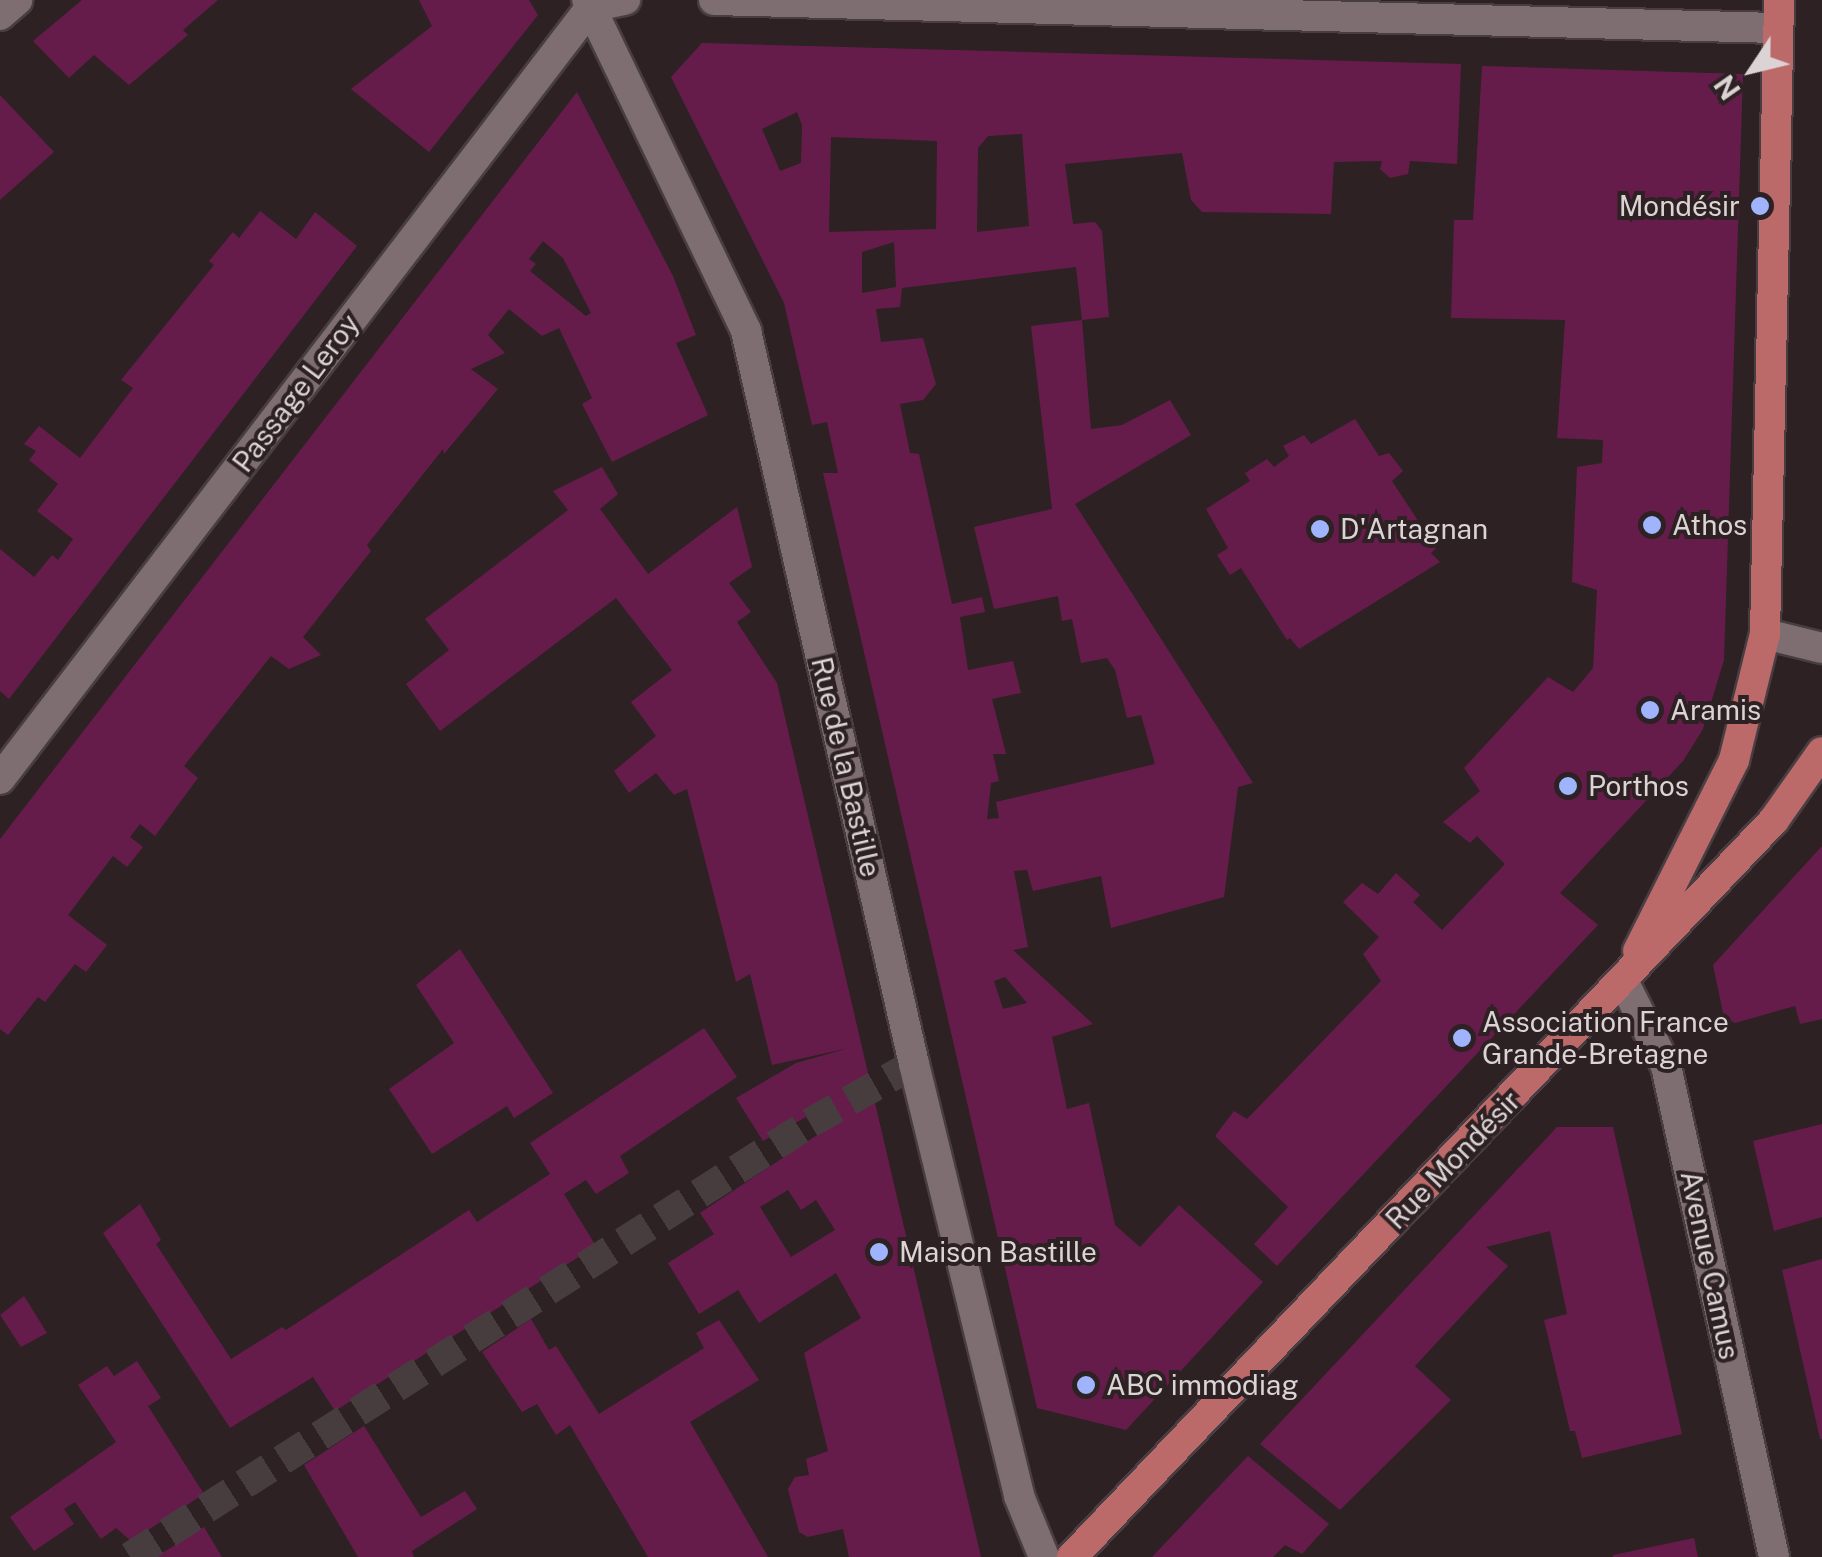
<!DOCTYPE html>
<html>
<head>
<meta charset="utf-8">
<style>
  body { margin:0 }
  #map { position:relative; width:1822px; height:1557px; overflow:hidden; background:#2d2123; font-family:"Public Sans",sans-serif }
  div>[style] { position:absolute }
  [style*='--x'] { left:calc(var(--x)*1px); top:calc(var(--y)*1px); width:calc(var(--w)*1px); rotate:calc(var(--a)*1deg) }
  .building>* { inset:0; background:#661c4b }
  .minor-tunnel>* { height:30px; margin-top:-15px; transform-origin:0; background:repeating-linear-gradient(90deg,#473c3e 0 30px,transparent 0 45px) }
  .roads { filter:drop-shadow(2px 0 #483e41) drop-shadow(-2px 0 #483e41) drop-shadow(0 2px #483e41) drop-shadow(0 -2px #483e41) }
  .minor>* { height:30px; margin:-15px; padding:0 15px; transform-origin:15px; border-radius:15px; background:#7e6e71 }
  .major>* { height:30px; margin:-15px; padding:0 15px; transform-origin:15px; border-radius:15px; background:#bc6969 }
  .dots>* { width:28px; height:28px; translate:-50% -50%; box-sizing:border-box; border:5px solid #2d2123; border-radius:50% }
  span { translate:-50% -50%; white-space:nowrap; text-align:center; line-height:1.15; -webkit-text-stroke:8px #2d2123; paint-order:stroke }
  .poi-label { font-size:28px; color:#dbd3d4 }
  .right { translate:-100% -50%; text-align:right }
  .left { translate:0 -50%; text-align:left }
  .street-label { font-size:28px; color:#dbd3d4 }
  .north { position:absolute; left:1702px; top:20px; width:100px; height:100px; -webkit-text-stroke:8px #2d2123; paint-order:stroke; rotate:235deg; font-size:28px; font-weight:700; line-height:40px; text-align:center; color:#dbd3d4 }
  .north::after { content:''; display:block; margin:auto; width:35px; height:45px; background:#dbd3d4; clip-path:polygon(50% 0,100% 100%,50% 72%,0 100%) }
</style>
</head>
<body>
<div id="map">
  <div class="building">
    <i style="clip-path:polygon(82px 0,218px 0,183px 30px,188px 35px,129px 85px,94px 55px,69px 78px,33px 41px)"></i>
    <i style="clip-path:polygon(419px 0,529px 0,538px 15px,429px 152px,351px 89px,432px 26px)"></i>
    <i style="clip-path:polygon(evenodd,702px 43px,1461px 64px,1457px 164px,1410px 161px,1408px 174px,1390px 178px,1380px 169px,1382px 161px,1334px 162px,1331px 214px,1202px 212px,1191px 200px,1182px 153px,1065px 164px,1073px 224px,1095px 222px,1102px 231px,1109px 317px,1082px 320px,1076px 267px,902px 288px,900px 307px,876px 309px,881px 342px,923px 338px,936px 384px,923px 400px,900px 404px,910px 453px,919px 454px,952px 604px,982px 597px,985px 612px,960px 617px,968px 670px,1013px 661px,1021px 693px,992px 699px,1006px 754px,993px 754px,999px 781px,991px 783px,987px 819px,999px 818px,996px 802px,1155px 764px,1141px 715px,1127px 718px,1115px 670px,1107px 658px,1081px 663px,1072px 619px,1062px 621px,1058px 596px,994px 609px,974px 527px,1052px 509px,1031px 326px,1082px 320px,1091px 429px,1122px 425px,1170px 400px,1191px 435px,1075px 504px,1253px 783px,1238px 787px,1224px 897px,1111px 928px,1101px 876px,1033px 891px,1027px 870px,1014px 871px,1028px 947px,1013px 950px,1093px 1024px,1052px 1037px,1067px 1109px,1089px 1103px,1115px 1225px,1140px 1247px,1179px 1205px,1263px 1282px,1126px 1430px,1037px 1408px,823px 473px,838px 473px,827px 422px,812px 425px,784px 303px,671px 77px,702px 43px,797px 112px,802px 125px,801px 163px,780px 171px,762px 129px,797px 112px,702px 43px,1022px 134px,1029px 226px,977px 232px,978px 148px,988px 136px,1022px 134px,702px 43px,831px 137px,937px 141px,936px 229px,829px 232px,831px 137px,702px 43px,894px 242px,896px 287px,862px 293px,862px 252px,894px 242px,702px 43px,1005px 977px,1027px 1003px,1003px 1009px,994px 981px,1005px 977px)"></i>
    <i style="clip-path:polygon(1482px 66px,1743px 74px,1724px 660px,1703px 729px,1683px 761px,1560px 893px,1598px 925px,1277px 1266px,1254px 1244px,1288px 1207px,1215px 1136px,1234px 1111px,1247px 1119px,1381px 981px,1363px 954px,1379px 937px,1343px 902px,1362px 883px,1378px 894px,1396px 873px,1420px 895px,1413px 902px,1442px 930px,1505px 864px,1477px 836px,1470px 843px,1443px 822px,1480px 791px,1464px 768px,1548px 677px,1573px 692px,1593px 668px,1597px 590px,1572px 582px,1577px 467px,1602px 463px,1603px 440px,1557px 438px,1565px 320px,1451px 318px,1454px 220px,1473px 220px)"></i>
    <i style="clip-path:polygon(evenodd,577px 92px,673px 276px,696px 335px,676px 343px,708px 415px,612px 462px,582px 404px,592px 398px,559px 328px,542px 336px,509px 309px,488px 335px,505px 353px,471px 369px,498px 389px,444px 454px,443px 449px,367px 545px,371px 551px,303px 637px,321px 655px,289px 669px,271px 656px,184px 766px,198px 778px,155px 836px,140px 824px,130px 837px,143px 847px,127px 867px,113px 856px,68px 915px,107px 945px,86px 972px,75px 964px,45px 1002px,38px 997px,8px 1035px,0 1029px,0 839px,577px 92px,543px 241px,563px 258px,591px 313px,586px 316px,530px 271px,536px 264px,529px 259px,543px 241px)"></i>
    <i style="clip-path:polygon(0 95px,54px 152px,0 200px)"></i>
    <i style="clip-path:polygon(260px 211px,296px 239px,315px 212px,357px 246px,9px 699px,0 691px,0 549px,34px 577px,52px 555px,58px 560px,73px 539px,37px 511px,58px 484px,29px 460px,36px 451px,24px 444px,39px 426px,80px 458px,133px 388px,121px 380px,214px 265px,209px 261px,233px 232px,239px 238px)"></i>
    <i style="clip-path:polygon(1355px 419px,1379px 456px,1389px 453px,1403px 471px,1392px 481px,1436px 548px,1431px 553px,1440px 562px,1299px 649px,1290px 638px,1287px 640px,1241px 568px,1230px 575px,1217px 555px,1228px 548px,1206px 509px,1250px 481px,1245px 473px,1267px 459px,1274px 467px,1289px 456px,1283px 446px,1304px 435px,1311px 444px)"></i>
    <i style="clip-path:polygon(evenodd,602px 467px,618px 494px,600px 509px,648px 574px,737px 507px,752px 567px,729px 583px,751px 612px,737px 622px,777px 683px,981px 1557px,849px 1557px,843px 1529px,808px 1537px,799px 1532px,788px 1489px,795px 1477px,809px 1475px,806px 1459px,828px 1451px,804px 1353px,861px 1318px,836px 1273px,759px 1323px,738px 1290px,699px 1314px,668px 1263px,714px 1234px,700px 1213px,817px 1135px,806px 1117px,763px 1141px,736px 1098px,796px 1063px,849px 1048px,772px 1065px,750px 974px,736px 982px,687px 789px,674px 795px,656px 773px,629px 793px,614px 771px,656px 736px,631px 702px,672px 670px,616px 598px,440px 731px,406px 684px,449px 650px,425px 619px,568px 510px,553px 491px,602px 467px,788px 1190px,801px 1210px,816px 1200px,835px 1230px,791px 1257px,760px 1207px,788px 1190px)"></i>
    <i style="clip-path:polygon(1822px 846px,1822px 1019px,1800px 1024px,1795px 1006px,1735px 1023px,1724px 1018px,1713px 965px)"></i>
    <i style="clip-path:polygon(460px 949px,553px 1093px,514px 1118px,507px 1106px,432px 1154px,389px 1089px,454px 1043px,416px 985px)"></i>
    <i style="clip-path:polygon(704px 1028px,737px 1077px,620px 1156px,629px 1173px,596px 1194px,586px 1180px,564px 1194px,596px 1246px,335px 1411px,313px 1377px,230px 1428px,103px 1233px,140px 1204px,161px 1240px,156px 1244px,231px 1359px,282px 1327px,286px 1330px,469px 1210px,477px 1222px,550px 1174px,530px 1143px)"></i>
    <i style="clip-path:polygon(1822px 1124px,1822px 1217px,1774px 1231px,1753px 1141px)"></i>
    <i style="clip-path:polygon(1557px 1127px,1613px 1127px,1682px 1434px,1582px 1458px,1575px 1431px,1570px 1431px,1544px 1320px,1567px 1314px,1550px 1231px,1486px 1247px,1508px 1266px,1415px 1366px,1451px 1400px,1340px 1510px,1260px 1444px)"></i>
    <i style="clip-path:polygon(1822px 1259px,1822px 1439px,1820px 1439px,1782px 1270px)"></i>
    <i style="clip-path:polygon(24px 1296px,47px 1333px,21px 1347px,0 1315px)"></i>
    <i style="clip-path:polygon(531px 1319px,549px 1350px,556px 1346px,599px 1414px,704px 1348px,696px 1333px,719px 1320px,759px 1380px,690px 1422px,768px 1557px,648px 1557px,570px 1425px,556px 1435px,537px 1404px,522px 1412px,482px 1352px)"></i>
    <i style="clip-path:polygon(137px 1361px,161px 1398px,148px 1406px,204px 1494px,131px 1541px,116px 1528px,101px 1539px,75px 1502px,64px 1509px,74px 1524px,34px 1551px,10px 1517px,116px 1442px,78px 1385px,107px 1366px,114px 1376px)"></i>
    <i style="clip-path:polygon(364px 1426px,421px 1517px,465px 1491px,477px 1509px,412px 1551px,414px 1557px,358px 1557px,304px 1465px)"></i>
    <i style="clip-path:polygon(1248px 1456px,1329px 1524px,1302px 1554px,1285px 1545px,1273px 1557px,1152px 1557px)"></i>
    <i style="clip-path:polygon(204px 1527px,222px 1557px,156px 1557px)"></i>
    <i style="clip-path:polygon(1694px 1538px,1698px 1557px,1613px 1557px,1613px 1555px)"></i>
  </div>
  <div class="minor-tunnel">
    <i style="--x:130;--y:1557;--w:807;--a:-32.55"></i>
    <i style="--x:810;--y:1123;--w:120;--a:-29.6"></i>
  </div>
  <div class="roads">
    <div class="minor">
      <i style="--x:587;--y:0;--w:367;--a:64.3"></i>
      <i style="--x:746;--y:331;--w:752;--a:77.09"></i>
      <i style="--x:914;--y:1064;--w:445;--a:76.3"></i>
      <i style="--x:1019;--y:1496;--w:66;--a:67.7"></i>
      <i style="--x:714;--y:0;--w:1064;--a:1.51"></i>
      <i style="--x:0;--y:15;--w:23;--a:-41"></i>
      <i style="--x:1765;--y:634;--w:59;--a:13.8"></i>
      <i style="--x:0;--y:779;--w:972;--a:-52.56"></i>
      <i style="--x:591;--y:7;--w:35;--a:-12"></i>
      <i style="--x:1623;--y:981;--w:95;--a:63.2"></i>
      <i style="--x:1666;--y:1066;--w:503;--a:77.59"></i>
    </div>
    <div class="major">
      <i style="--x:1638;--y:951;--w:214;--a:-63.3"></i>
      <i style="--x:1734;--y:760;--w:130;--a:-76.2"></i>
      <i style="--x:1765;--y:634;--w:634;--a:-88.73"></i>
      <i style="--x:1072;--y:1557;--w:1018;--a:-46.39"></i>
      <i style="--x:1774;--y:820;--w:83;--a:-54.8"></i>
    </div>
  </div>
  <div class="dots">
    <i style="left:1760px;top:206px;background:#a0b3fd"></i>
    <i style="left:1652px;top:525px;background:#a0b3fd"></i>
    <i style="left:1320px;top:529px;background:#a0b3fd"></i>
    <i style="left:1650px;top:710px;background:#a0b3fd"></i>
    <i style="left:1568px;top:786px;background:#a0b3fd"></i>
    <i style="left:1462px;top:1038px;background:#a0b3fd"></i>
    <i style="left:879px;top:1252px;background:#a0b3fd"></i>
    <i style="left:1086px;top:1385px;background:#a0b3fd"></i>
  </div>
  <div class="poi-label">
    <span class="right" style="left:1740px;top:206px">Mondésir</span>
    <span class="left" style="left:1672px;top:525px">Athos</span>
    <span class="left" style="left:1340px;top:529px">D'Artagnan</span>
    <span class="left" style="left:1670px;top:710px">Aramis</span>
    <span class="left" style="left:1588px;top:786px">Porthos</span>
    <span class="left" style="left:1482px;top:1038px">Association France<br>Grande-Bretagne</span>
    <span class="left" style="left:899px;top:1252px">Maison Bastille</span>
    <span class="left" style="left:1106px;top:1385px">ABC immodiag</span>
  </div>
  <div class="street-label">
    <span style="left:296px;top:393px;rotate:-53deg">Passage Leroy</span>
    <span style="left:846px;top:767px;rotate:77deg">Rue de la Bastille</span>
    <span style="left:1453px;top:1160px;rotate:-46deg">Rue Mondésir</span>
    <span style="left:1710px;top:1265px;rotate:78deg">Avenue Camus</span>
  </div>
  <div class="north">N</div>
</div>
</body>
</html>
